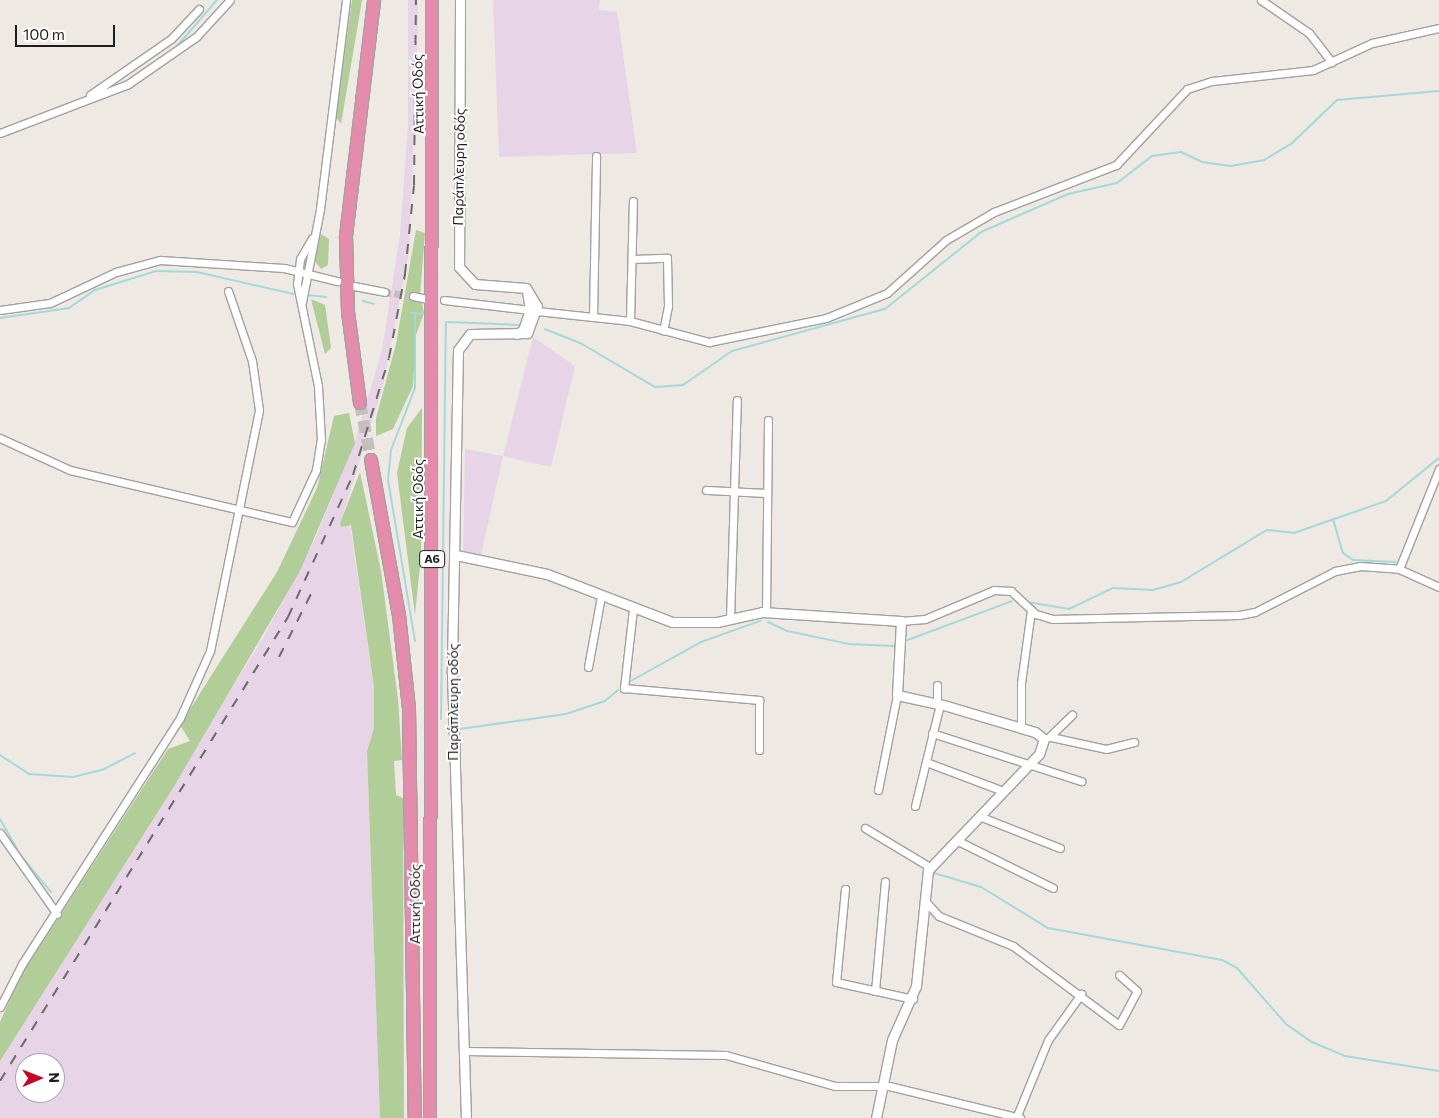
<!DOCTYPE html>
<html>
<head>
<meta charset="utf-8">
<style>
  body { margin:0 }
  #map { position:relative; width:1439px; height:1118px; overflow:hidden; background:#eee9e3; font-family:Commissioner,sans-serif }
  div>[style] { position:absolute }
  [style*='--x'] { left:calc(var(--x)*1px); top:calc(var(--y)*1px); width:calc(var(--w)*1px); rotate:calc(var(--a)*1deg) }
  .industrial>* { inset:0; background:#e7d5e7 }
  .forest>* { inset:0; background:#b1cd98 }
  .stream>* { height:2px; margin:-1px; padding:0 1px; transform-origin:1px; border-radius:1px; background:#a4d9dc }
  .minor-tunnel>* { height:7px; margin-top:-3.5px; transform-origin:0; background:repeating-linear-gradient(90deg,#c4c0bb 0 7px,transparent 0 10.5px) }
  .motorway-tunnel>* { height:12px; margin-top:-6px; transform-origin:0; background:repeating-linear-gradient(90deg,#c4c0bb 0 12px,transparent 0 18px) }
  .roads { filter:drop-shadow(1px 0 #a1a1a1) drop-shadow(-1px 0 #a1a1a1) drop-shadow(0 1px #a1a1a1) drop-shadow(0 -1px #a1a1a1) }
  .minor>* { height:7px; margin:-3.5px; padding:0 3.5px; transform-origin:3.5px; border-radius:3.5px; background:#fff }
  .tertiary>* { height:9px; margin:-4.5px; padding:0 4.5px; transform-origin:4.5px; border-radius:4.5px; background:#fff }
  .motorway>* { height:12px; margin:-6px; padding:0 6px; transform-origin:6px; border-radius:6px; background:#e58bab }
  .rail>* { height:2px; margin-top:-1px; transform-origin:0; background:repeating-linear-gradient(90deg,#6b6b6b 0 10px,transparent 0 20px) }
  span { translate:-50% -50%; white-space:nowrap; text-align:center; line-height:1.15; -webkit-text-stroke:4px #fff; paint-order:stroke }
  .shield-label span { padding:1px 4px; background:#fff; border:1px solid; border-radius:4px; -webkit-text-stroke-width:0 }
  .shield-label { font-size:12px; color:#1d1d1d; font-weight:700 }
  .street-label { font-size:14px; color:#1d1d1d }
  .north { position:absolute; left:15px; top:1053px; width:50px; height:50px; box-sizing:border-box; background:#fff; border:1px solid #a5a5a5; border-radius:50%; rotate:89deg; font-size:14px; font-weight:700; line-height:20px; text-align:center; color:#1d1d1d }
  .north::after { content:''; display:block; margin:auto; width:18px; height:22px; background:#c80225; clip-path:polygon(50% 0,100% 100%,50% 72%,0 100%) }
  .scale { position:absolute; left:15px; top:25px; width:100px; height:22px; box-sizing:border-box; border:2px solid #1d1d1d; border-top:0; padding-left:6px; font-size:15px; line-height:18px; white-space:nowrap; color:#1d1d1d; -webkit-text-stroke:4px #fff; paint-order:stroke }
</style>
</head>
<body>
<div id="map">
  <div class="industrial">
    <i style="clip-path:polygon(evenodd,408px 0,418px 0,418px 26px,409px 253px,382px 389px,340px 524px,350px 525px,374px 687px,374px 728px,367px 751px,380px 1118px,0 1118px,0 1061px,263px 638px,315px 539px,355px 441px,382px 350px,400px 235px,408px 125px,408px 0,25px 1063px,55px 1063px,55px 1093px,25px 1093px,25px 1063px)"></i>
    <i style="clip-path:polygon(493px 0,600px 0,599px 10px,617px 12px,637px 153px,499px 157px)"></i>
    <i style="clip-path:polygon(533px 337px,575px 366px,551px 467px,503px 456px,481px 555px,463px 551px,465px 449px,503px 456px)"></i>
  </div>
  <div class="forest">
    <i style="clip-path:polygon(352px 0,362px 0,341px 124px,336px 117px)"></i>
    <i style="clip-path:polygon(416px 230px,425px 233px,420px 295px,424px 313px,416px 335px,413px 386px,393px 429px,376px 436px,376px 418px,396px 344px)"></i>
    <i style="clip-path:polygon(321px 234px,329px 239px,328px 265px,321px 269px,314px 260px)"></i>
    <i style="clip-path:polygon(311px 299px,325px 305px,331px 348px,325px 354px)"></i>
    <i style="clip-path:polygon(422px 408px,421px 556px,415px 615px,397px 473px,407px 428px)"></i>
    <i style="clip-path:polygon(349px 413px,355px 443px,300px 571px,173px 788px,0 1061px,0 1022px,20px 977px,168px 749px,190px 741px,180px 725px,277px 572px,317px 488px,334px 416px)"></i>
    <i style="clip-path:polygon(360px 472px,381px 571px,398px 699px,402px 760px,394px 761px,396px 795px,403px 798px,404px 1118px,380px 1118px,367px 751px,374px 728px,374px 687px,351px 525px,341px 527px,340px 523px)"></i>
  </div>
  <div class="stream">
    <i style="--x:178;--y:45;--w:60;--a:-49.1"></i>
    <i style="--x:307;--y:295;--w:19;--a:6"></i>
    <i style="--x:363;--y:301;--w:11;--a:15"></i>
    <i style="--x:411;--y:313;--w:12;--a:5"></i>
    <i style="--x:0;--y:318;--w:70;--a:-8.2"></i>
    <i style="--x:69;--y:308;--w:32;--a:-35"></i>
    <i style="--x:95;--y:290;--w:64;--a:-17.3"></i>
    <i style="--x:156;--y:271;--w:41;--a:1.4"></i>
    <i style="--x:197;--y:272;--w:99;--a:12.8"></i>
    <i style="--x:448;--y:322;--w:72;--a:2.4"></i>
    <i style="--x:545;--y:329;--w:40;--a:22"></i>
    <i style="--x:582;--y:344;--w:85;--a:30.5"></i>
    <i style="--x:655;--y:387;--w:28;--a:-4"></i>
    <i style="--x:683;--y:385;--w:60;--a:-34.8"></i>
    <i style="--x:732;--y:351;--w:159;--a:-15.4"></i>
    <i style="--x:885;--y:309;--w:123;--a:-38.7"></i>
    <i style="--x:981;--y:232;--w:95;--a:-23.6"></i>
    <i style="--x:1068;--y:194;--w:50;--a:-12.7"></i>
    <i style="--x:1117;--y:183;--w:44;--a:-37.6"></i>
    <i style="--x:1152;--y:156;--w:29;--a:-8"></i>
    <i style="--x:1181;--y:152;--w:23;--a:25"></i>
    <i style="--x:1202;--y:162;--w:29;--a:8"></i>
    <i style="--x:1231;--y:166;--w:34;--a:-10"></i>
    <i style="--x:1264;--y:160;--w:31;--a:-31"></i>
    <i style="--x:1291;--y:144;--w:64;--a:-43.7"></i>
    <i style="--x:1337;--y:100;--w:102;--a:-5"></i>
    <i style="--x:1333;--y:519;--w:35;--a:74"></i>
    <i style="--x:1343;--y:553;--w:12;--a:35"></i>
    <i style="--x:1353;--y:560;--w:43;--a:2.7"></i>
    <i style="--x:1027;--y:602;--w:43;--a:9.5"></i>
    <i style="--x:1069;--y:609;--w:49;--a:-25.5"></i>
    <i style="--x:1113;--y:588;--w:40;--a:2.9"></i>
    <i style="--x:1153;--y:590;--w:29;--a:-16"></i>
    <i style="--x:1181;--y:582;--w:100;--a:-31.2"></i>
    <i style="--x:1267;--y:530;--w:27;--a:6"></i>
    <i style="--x:1294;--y:533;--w:97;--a:-19.2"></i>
    <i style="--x:1386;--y:501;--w:68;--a:-39.1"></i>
    <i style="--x:768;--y:622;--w:21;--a:25"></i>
    <i style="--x:787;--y:631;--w:63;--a:11.8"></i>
    <i style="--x:849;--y:644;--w:46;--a:2.5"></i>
    <i style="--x:415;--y:641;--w:164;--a:-99.5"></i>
    <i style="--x:388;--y:479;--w:29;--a:-84"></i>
    <i style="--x:391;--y:450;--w:66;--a:-68.8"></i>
    <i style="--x:415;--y:388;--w:75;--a:-90"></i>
    <i style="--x:905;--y:641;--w:114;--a:-20.5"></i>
    <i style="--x:627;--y:683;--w:85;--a:-29"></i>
    <i style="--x:701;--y:642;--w:63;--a:-19.6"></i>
    <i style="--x:441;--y:719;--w:397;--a:-89.3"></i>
    <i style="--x:460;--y:729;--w:107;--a:-8.1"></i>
    <i style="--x:566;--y:714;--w:41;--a:-18.4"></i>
    <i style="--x:605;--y:701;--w:17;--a:-40"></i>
    <i style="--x:0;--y:755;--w:35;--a:33"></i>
    <i style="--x:29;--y:774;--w:44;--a:3.9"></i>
    <i style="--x:73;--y:777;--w:30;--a:-14"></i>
    <i style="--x:102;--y:770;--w:37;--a:-27"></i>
    <i style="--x:0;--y:819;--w:43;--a:60.4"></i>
    <i style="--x:21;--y:856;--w:47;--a:50.2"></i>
    <i style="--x:934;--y:873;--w:49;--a:16.6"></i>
    <i style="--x:981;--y:887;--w:79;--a:31.5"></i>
    <i style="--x:1048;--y:928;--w:177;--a:10.4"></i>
    <i style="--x:1222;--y:960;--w:17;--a:28"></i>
    <i style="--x:1237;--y:968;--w:74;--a:48.8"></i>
    <i style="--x:1286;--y:1024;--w:32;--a:35"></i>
    <i style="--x:1312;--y:1042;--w:36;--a:23"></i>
    <i style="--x:1345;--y:1056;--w:95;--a:9.1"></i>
  </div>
  <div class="minor-tunnel">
    <i style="--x:384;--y:292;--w:29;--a:8"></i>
  </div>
  <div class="motorway-tunnel">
    <i style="--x:360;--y:403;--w:58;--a:79.1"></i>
  </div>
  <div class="roads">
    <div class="minor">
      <i style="--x:1261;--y:0;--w:58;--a:34.5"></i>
      <i style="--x:1309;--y:33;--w:37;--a:52"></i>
      <i style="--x:90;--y:95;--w:98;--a:-34.7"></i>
      <i style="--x:171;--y:39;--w:41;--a:-47"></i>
      <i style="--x:0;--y:133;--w:137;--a:-20.9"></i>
      <i style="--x:128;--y:84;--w:83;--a:-34.7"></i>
      <i style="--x:196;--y:37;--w:50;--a:-47.4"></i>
      <i style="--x:633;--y:259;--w:34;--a:-2"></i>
      <i style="--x:667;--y:258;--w:48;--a:88.8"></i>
      <i style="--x:668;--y:306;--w:25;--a:101"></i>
      <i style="--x:354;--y:286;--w:31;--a:11"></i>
      <i style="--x:413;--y:296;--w:14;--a:12"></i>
      <i style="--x:444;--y:300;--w:87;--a:6.6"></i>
      <i style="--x:302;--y:302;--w:95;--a:-79"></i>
      <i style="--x:320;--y:209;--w:211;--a:-82.9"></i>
      <i style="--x:0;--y:310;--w:50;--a:-8"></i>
      <i style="--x:50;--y:303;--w:73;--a:-25.2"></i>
      <i style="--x:116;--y:272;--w:46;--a:-15.3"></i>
      <i style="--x:160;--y:260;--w:124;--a:3.7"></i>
      <i style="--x:284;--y:268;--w:55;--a:13.8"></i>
      <i style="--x:537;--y:311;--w:94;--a:6.1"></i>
      <i style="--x:630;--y:321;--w:82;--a:14.9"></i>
      <i style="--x:709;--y:342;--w:119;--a:-11.6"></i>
      <i style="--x:826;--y:318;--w:66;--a:-22.3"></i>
      <i style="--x:887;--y:293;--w:79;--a:-41.9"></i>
      <i style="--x:946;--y:240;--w:56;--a:-30.3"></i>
      <i style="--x:994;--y:212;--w:131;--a:-21.1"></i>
      <i style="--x:1116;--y:165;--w:104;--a:-46.9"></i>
      <i style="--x:1187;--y:89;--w:26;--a:-18"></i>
      <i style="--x:1212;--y:81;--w:102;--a:-6.2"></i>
      <i style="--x:1313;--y:70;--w:65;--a:-24.6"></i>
      <i style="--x:1372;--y:43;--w:69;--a:-12.6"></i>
      <i style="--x:593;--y:317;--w:161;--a:-88.9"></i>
      <i style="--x:630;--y:321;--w:120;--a:-88.6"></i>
      <i style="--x:0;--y:438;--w:77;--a:24.6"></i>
      <i style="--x:70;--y:470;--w:228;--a:13.2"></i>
      <i style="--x:292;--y:522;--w:57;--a:-65.2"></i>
      <i style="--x:316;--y:470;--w:30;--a:-81"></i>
      <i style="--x:321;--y:440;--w:54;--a:-93.2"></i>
      <i style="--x:318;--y:386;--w:104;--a:-101.6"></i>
      <i style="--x:297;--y:284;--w:25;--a:-83"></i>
      <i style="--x:300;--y:259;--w:24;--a:-60"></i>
      <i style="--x:706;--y:490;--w:61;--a:2.8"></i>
      <i style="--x:1399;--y:569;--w:108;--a:-68.2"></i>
      <i style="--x:633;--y:609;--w:80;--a:96.5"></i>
      <i style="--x:624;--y:688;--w:136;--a:5.1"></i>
      <i style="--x:759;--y:700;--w:50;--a:90"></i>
      <i style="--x:766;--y:612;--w:192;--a:-89.4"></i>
      <i style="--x:730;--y:619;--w:219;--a:-88.2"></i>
      <i style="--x:901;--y:621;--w:24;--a:-5"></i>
      <i style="--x:925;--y:619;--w:75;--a:-22.8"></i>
      <i style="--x:994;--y:590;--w:17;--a:3"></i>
      <i style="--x:1011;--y:591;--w:34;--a:43"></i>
      <i style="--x:1036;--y:614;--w:17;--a:17"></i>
      <i style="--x:1052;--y:619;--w:187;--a:-1.2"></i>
      <i style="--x:1239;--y:615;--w:16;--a:-11"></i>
      <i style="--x:1255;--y:612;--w:90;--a:-27.1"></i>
      <i style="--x:1335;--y:571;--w:25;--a:-11"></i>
      <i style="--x:1360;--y:566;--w:39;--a:4"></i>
      <i style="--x:1399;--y:569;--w:44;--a:24.2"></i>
      <i style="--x:588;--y:667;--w:72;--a:-79.6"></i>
      <i style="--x:937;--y:685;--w:19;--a:90"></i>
      <i style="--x:1021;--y:728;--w:45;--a:-90"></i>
      <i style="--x:1021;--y:683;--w:74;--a:-82.2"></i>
      <i style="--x:932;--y:733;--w:157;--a:17.9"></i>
      <i style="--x:1049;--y:737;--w:32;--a:-44"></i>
      <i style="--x:1051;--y:737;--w:56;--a:12.3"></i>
      <i style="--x:1106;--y:749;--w:29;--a:-14"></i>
      <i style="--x:926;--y:762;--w:82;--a:20.6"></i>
      <i style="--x:878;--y:790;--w:97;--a:-78.7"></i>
      <i style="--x:915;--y:806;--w:105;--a:-76.2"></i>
      <i style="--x:979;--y:816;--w:87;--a:21.6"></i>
      <i style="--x:865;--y:828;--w:76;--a:31"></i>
      <i style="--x:0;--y:833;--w:99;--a:54.9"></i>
      <i style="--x:956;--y:840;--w:108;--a:26.3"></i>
      <i style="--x:845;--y:889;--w:93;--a:95.5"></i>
      <i style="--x:836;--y:982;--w:79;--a:12.4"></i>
      <i style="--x:924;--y:900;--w:22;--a:47"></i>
      <i style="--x:939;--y:916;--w:80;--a:22.1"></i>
      <i style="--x:1013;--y:946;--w:132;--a:36.7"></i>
      <i style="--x:1119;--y:1025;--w:38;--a:-62"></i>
      <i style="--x:1137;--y:991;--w:24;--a:-138"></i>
      <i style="--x:875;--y:991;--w:110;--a:-84.8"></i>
      <i style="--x:0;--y:1007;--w:48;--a:-62.9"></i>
      <i style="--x:22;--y:964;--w:292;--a:-57.3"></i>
      <i style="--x:180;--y:718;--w:73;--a:-65.9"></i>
      <i style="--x:210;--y:651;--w:246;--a:-78.5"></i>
      <i style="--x:259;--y:410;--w:49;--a:-98.1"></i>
      <i style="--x:252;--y:361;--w:74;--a:-108.9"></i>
      <i style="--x:465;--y:1051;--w:261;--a:0.9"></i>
      <i style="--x:726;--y:1055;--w:113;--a:15.9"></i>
      <i style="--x:835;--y:1086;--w:54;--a:0"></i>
      <i style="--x:889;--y:1086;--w:135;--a:13.7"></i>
      <i style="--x:1016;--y:1118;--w:84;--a:-67.7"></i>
      <i style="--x:1048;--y:1040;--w:57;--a:-54.3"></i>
    </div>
    <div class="tertiary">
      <i style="--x:460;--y:0;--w:267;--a:90.2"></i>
      <i style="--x:459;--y:267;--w:23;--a:47"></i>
      <i style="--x:475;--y:284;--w:51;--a:4.5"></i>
      <i style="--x:526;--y:288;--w:21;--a:59"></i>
      <i style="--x:537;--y:306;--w:29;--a:110"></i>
      <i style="--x:527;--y:333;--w:57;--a:179"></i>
      <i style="--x:470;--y:334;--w:20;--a:127"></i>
      <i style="--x:458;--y:350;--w:323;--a:91.1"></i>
      <i style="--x:452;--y:673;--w:445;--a:88.2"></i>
      <i style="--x:517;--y:334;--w:7;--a:-34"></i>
      <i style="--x:523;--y:330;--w:21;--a:-71"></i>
      <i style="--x:530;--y:310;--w:18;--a:-99"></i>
      <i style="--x:456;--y:555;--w:93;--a:11.8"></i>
      <i style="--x:547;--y:574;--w:134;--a:21"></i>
      <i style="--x:672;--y:622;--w:45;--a:0"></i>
      <i style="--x:717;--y:622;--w:46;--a:-12.5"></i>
      <i style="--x:762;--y:612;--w:139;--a:3.7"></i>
      <i style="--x:901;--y:621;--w:74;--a:93.1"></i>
      <i style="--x:897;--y:695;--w:51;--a:12.4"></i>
      <i style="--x:947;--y:706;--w:92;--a:16.5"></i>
      <i style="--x:1035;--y:732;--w:11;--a:38"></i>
      <i style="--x:1044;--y:739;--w:16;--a:108"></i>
      <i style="--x:1039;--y:754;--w:161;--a:133.7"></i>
      <i style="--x:928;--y:870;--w:117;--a:95.9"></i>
      <i style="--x:916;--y:986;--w:59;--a:114"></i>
      <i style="--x:892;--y:1040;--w:80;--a:101.6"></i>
    </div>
    <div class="motorway">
      <i style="--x:360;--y:403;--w:92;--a:-97.5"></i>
      <i style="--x:348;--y:312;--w:76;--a:-91.5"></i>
      <i style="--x:346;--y:236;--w:238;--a:-83.2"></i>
      <i style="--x:371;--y:460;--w:158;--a:79.8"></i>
      <i style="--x:399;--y:615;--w:94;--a:83.9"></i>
      <i style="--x:409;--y:708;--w:410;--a:89.2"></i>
      <i style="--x:430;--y:1118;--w:1118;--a:-89.9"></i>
    </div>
  </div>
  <div class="rail">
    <i style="--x:279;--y:657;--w:71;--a:-63.1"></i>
    <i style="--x:0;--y:1081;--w:546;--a:-58.17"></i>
    <i style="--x:288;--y:617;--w:156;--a:-65.4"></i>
    <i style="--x:353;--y:475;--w:122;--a:-72.9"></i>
    <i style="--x:389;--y:358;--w:86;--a:-79.2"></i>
    <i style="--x:405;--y:274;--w:89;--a:-84.2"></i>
    <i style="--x:414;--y:185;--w:185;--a:-89.4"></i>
  </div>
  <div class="shield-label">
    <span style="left:432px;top:559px">Α6</span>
  </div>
  <div class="street-label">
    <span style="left:418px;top:94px;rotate:-91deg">Αττική Οδός</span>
    <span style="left:459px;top:167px;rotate:-89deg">Παράπλευρη οδός</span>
    <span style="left:418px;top:499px;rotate:-90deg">Αττική Οδός</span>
    <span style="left:453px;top:702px;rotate:-90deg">Παράπλευρη οδός</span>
    <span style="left:415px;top:904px;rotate:-90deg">Αττική Οδός</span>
  </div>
  <div class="north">N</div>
  <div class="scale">100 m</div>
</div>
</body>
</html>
